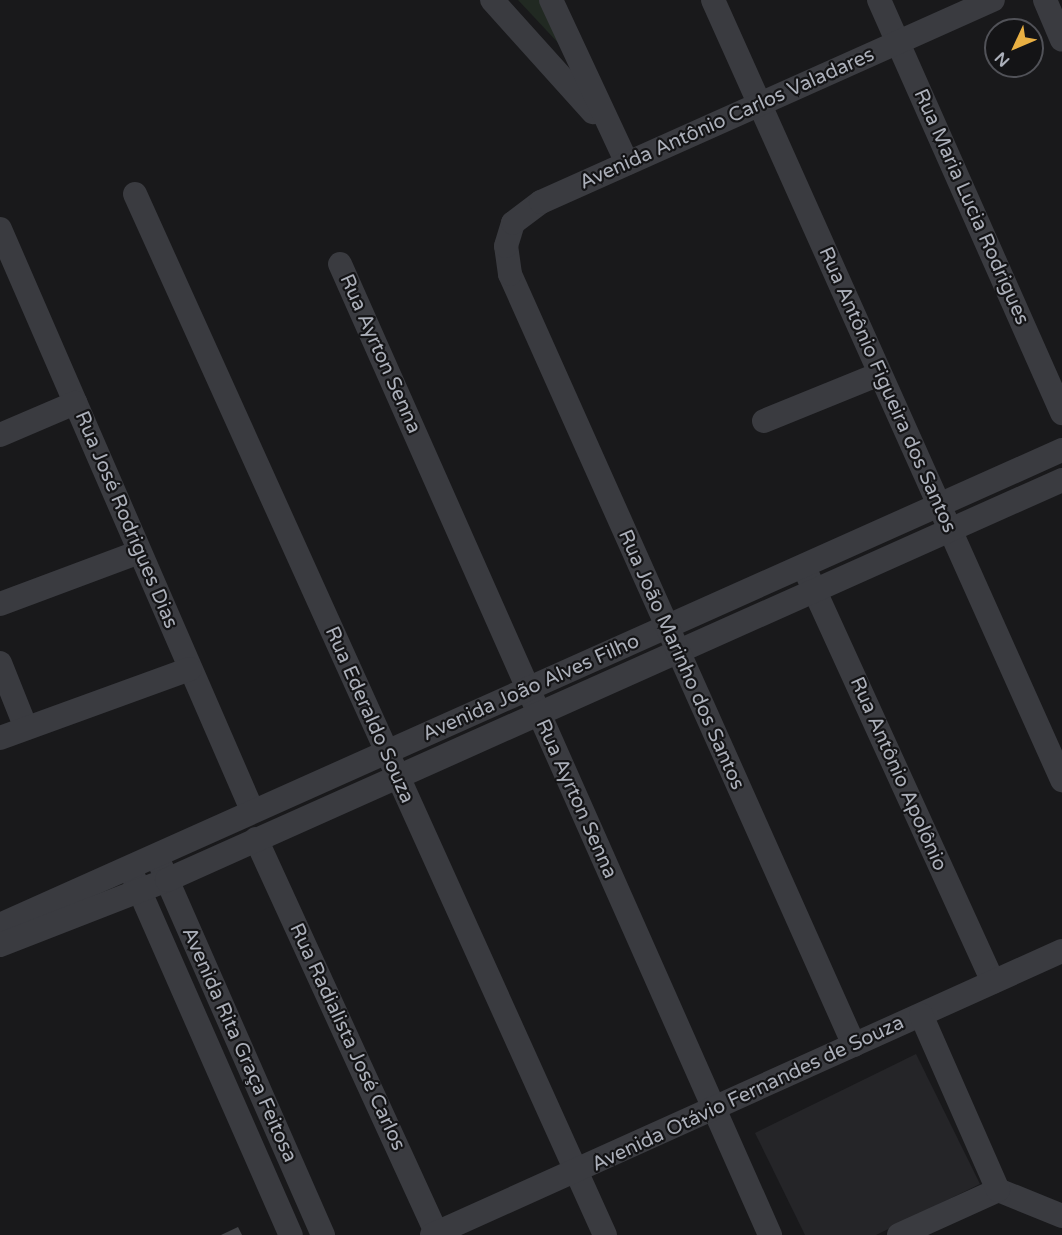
<!DOCTYPE html>
<html>
<head>
<meta charset="utf-8">
<style>
  body { margin:0 }
  #map { position:relative; width:1062px; height:1235px; overflow:hidden; background:#19191b; font-family:"Varela Round",sans-serif }
  div>[style] { position:absolute }
  [style*='--x'] { left:calc(var(--x)*1px); top:calc(var(--y)*1px); width:calc(var(--w)*1px); rotate:calc(var(--a)*1deg) }
  .built>* { inset:0; background:#252528 }
  .green>* { inset:0; background:#212922 }
  .building>* { inset:0; background:#434448 }
  .minor>* { height:24px; margin:-12px; padding:0 12px; transform-origin:12px; border-radius:12px; background:#3a3b40 }
  span { translate:-50% -50%; white-space:nowrap; text-align:center; line-height:1.15; -webkit-text-stroke:4.5px #141416; paint-order:stroke }
  .street-label { font-size:20px; color:#acb0ba }
  .north { position:absolute; left:984px; top:18px; width:60px; height:60px; box-sizing:border-box; background:#141416; border:2px solid #515258; border-radius:50%; rotate:226deg; font-size:16px; font-weight:700; line-height:24px; text-align:center; color:#acb0ba }
  .north::after { content:''; display:block; margin:auto; width:21px; height:27px; background:#e9b043; clip-path:polygon(50% 0,100% 100%,50% 72%,0 100%) }
</style>
</head>
<body>
<div id="map">
  <div class="built">
    <i style="clip-path:polygon(916px 1054px,980px 1184px,876px 1235px,805px 1235px,755px 1133px)"></i>
  </div>
  <div class="green">
    <i style="clip-path:polygon(518px 0,541px 0,562px 47px)"></i>
  </div>
  <div class="building">
    <i style="clip-path:polygon(238px 1227px,242px 1235px,221px 1235px)"></i>
  </div>
  <div class="minor">
    <i style="--x:492;--y:0;--w:151;--a:48"></i>
    <i style="--x:551;--y:0;--w:180;--a:65"></i>
    <i style="--x:713;--y:0;--w:855;--a:65.89"></i>
    <i style="--x:879;--y:0;--w:452;--a:66.1"></i>
    <i style="--x:1045;--y:0;--w:43;--a:67"></i>
    <i style="--x:135;--y:194;--w:1142;--a:65.7"></i>
    <i style="--x:0;--y:229;--w:633;--a:66.55"></i>
    <i style="--x:340;--y:264;--w:1062;--a:66.11"></i>
    <i style="--x:764;--y:421;--w:125;--a:-22.1"></i>
    <i style="--x:0;--y:435;--w:82;--a:-23.1"></i>
    <i style="--x:808;--y:576;--w:446;--a:65.5"></i>
    <i style="--x:0;--y:604;--w:148;--a:-20.5"></i>
    <i style="--x:0;--y:663;--w:70;--a:68.2"></i>
    <i style="--x:0;--y:738;--w:202;--a:-20"></i>
    <i style="--x:256;--y:839;--w:435;--a:65.4"></i>
    <i style="--x:161;--y:866;--w:403;--a:66.3"></i>
    <i style="--x:134;--y:878;--w:390;--a:66.3"></i>
    <i style="--x:0;--y:925;--w:1163;--a:-24.1"></i>
    <i style="--x:0;--y:945;--w:179;--a:-21.3"></i>
    <i style="--x:167;--y:880;--w:980;--a:-24.08"></i>
    <i style="--x:854;--y:1045;--w:844;--a:-114.05"></i>
    <i style="--x:510;--y:274;--w:28;--a:-98"></i>
    <i style="--x:506;--y:246;--w:24;--a:-73"></i>
    <i style="--x:513;--y:223;--w:35;--a:-37"></i>
    <i style="--x:541;--y:202;--w:495;--a:-24.1"></i>
    <i style="--x:998;--y:1190;--w:69;--a:22.1"></i>
    <i style="--x:432;--y:1235;--w:691;--a:-24.27"></i>
    <i style="--x:899;--y:1235;--w:109;--a:-24.4"></i>
    <i style="--x:998;--y:1190;--w:191;--a:-113.7"></i>
  </div>
  <div class="street-label">
    <span style="left:727px;top:119px;rotate:-24deg">Avenida Antônio Carlos Valadares</span>
    <span style="left:971px;top:207px;rotate:66deg">Rua Maria Lucia Rodrigues</span>
    <span style="left:380px;top:354px;rotate:66deg">Rua Ayrton Senna</span>
    <span style="left:887px;top:390px;rotate:66deg">Rua Antônio Figueira dos Santos</span>
    <span style="left:126px;top:520px;rotate:67deg">Rua José Rodrigues Dias</span>
    <span style="left:681px;top:660px;rotate:66deg">Rua João Marinho dos Santos</span>
    <span style="left:531px;top:688px;rotate:-24deg">Avenida João Alves Filho</span>
    <span style="left:369px;top:715px;rotate:66deg">Rua Ederaldo Souza</span>
    <span style="left:898px;top:774px;rotate:66deg">Rua Antônio Apolônio</span>
    <span style="left:576px;top:799px;rotate:66deg">Rua Ayrton Senna</span>
    <span style="left:347px;top:1037px;rotate:65deg">Rua Radialista José Carlos</span>
    <span style="left:239px;top:1045px;rotate:66deg">Avenida Rita Graça Feitosa</span>
    <span style="left:748px;top:1094px;rotate:-25deg">Avenida Otávio Fernandes de Souza</span>
  </div>
  <div class="north">N</div>
</div>
</body>
</html>
